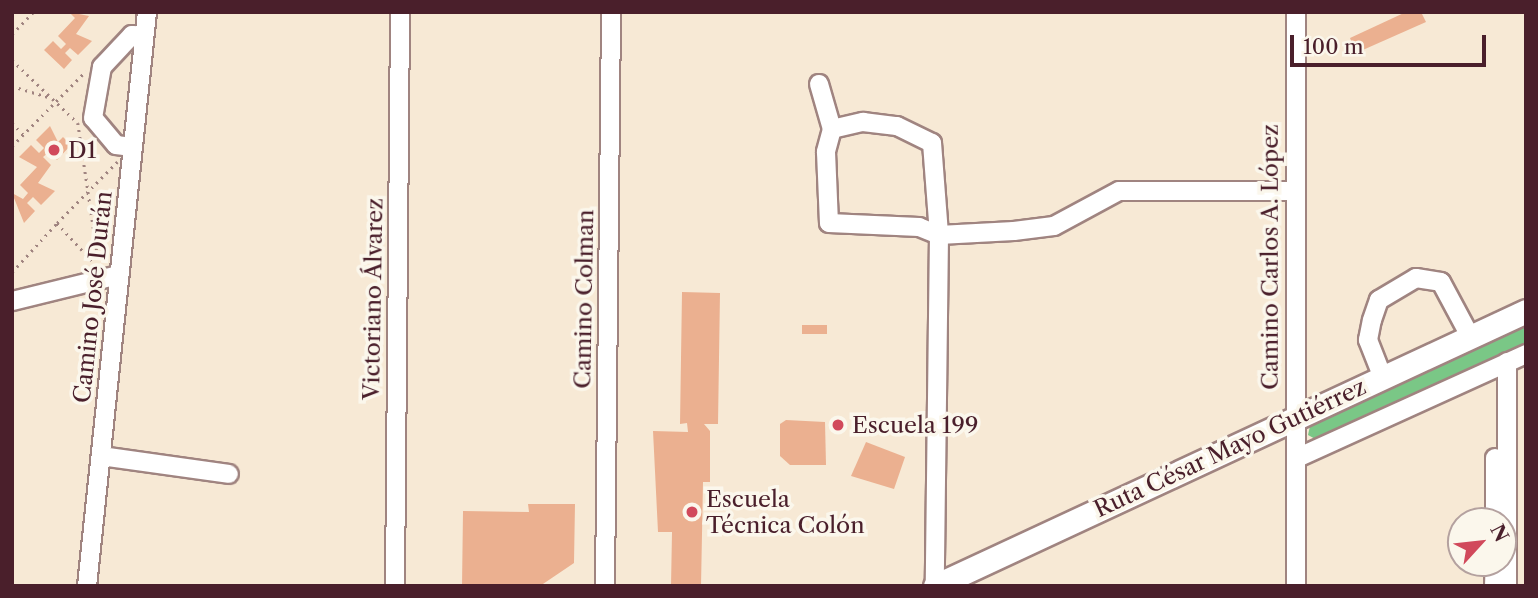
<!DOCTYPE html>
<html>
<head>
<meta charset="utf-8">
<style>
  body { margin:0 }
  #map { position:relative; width:1538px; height:598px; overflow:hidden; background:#f7e9d5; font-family:"Libre Caslon Text",serif }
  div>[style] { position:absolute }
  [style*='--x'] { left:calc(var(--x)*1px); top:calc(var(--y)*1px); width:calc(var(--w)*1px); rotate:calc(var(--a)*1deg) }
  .green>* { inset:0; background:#7ac786 }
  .building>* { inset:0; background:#ebb090; transform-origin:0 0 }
  .path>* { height:2.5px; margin-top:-1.25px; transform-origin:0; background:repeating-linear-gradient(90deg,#a08480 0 2px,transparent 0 7px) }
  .roads { filter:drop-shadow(2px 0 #a08480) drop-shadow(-2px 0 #a08480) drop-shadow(0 2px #a08480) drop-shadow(0 -2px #a08480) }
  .minor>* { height:18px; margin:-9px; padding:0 9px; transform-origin:9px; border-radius:9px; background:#fff }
  .major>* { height:23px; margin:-11.5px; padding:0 11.5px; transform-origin:11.5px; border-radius:11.5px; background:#fff }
  .dots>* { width:19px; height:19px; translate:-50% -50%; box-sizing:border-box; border:4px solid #fbf7ec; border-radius:50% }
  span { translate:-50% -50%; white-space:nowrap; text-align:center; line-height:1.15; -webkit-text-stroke:7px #fbf7ec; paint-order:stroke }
  .poi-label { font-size:23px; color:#4a1f2b }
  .left { translate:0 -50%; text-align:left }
  .street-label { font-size:23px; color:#4a1f2b }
  .frame { position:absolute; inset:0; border:14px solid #4a1f2b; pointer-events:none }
  .north { position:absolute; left:1447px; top:507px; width:70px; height:70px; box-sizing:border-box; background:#fbf7ec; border:2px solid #b4a19f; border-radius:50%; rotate:63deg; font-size:19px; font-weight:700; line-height:28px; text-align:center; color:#4a1f2b }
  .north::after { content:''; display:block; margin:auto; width:24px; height:32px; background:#d1495b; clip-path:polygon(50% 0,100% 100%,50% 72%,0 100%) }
  .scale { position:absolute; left:1290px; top:35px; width:196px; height:32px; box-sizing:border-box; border:4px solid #4a1f2b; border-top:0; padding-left:9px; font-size:21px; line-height:24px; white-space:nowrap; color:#4a1f2b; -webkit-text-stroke:5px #fbf7ec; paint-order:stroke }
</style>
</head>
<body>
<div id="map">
  <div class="green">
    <i style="clip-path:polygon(1526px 326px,1526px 349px,1317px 440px,1308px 435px,1310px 426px)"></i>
  </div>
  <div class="building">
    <i style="clip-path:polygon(69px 12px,89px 16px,76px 34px,92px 41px,78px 55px,70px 48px,65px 53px,72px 60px,64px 69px,44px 50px,53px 41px,61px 49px,66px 44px,58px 36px,75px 18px)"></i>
    <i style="clip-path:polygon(1406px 12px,1421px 12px,1426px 22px,1356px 53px,1350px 38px)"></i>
    <i style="clip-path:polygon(50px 126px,58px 142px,63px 137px,71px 145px,57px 160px,49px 152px,43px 157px,51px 165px,38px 183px,55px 191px,41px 205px,33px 197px,27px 203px,35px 211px,24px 223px,12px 193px,23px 199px,28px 193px,20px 185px,37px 167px,19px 157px,31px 145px,39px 153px,44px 148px,36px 140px)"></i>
    <i style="clip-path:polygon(682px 292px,720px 293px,718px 424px,704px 424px,710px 431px,710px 482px,703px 482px,701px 586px,671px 586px,672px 532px,658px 532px,653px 431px,688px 432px,687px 423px,680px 424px)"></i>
    <i style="left:802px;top:325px;width:25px;height:9px"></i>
    <i style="clip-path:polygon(786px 420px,825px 422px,826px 465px,790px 465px,780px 456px,780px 424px)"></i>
    <i style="clip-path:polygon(866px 442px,905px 457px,894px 489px,851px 476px)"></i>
    <i style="clip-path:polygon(528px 504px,575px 504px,574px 563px,540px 586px,462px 586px,463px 511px,529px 512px)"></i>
  </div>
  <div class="path">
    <i style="--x:12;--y:34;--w:30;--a:-46"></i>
    <i style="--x:12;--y:60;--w:91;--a:43.7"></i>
    <i style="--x:12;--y:86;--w:39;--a:17"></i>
    <i style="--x:12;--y:123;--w:17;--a:45"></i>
    <i style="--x:78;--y:123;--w:130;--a:81.6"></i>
    <i style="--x:97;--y:252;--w:6;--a:162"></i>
    <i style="--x:12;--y:146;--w:105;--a:-45.4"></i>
    <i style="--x:57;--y:223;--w:86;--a:-45.5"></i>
    <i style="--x:12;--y:272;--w:67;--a:-47.4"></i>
    <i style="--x:57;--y:223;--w:56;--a:47.2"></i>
  </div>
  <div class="roads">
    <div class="minor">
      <i style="--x:1296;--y:12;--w:574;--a:90"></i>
      <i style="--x:819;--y:84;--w:47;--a:73.9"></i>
      <i style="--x:832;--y:129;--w:32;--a:-13"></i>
      <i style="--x:863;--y:122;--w:34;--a:7"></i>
      <i style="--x:897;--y:126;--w:39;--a:26"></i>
      <i style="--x:932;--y:143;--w:92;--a:85.6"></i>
      <i style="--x:939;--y:235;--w:351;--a:90.7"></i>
      <i style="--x:832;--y:129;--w:24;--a:105"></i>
      <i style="--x:826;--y:152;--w:71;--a:87.6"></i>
      <i style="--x:829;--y:223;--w:90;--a:2.5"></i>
      <i style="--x:919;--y:227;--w:22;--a:22"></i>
      <i style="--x:939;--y:235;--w:75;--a:-3.1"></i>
      <i style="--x:1014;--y:231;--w:40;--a:-7.1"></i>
      <i style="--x:1054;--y:226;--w:74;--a:-28.3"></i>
      <i style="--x:1119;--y:191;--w:175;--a:0"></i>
      <i style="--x:132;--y:147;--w:16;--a:-173"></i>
      <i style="--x:116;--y:145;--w:35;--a:-130"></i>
      <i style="--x:93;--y:118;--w:52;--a:-80"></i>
      <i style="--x:102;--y:67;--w:44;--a:-46.8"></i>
      <i style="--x:132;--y:35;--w:12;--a:5"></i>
      <i style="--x:12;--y:301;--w:110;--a:-13.7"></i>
      <i style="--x:1507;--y:362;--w:224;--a:90"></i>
      <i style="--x:1383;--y:378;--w:41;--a:-111.5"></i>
      <i style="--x:1368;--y:340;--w:20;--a:-79"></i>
      <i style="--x:1372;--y:320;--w:21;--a:-71"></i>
      <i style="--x:1379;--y:300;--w:43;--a:-30.7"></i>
      <i style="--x:1416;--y:278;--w:25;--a:9"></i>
      <i style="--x:1441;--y:282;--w:61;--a:61.8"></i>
      <i style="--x:101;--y:456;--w:129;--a:8"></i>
      <i style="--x:1297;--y:458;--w:252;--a:-24.4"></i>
      <i style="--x:1495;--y:521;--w:63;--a:-90"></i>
      <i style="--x:87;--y:586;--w:577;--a:-84.03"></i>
      <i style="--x:395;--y:586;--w:574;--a:-89.5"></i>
      <i style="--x:605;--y:586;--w:574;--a:-89.4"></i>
      <i style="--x:1494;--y:586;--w:23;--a:-88"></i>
    </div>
    <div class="major">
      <i style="--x:935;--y:586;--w:652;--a:-24.95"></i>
    </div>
  </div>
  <div class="dots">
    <i style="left:54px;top:150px;background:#d1495b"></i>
    <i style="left:838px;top:425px;background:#d1495b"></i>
    <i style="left:692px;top:512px;background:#d1495b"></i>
  </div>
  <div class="poi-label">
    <span class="left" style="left:68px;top:150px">D1</span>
    <span class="left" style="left:852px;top:425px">Escuela 199</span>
    <span class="left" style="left:706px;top:512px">Escuela<br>Técnica Colón</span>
  </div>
  <div class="street-label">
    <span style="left:1270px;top:257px;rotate:-90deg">Camino Carlos A. López</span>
    <span style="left:93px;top:297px;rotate:-84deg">Camino José Durán</span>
    <span style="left:373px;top:299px;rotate:-89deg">Victoriano Álvarez</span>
    <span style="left:584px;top:299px;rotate:-89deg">Camino Colman</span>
    <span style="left:1230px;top:448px;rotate:-25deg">Ruta César Mayo Gutiérrez</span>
  </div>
  <div class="frame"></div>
  <div class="north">N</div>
  <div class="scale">100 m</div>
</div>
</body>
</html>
